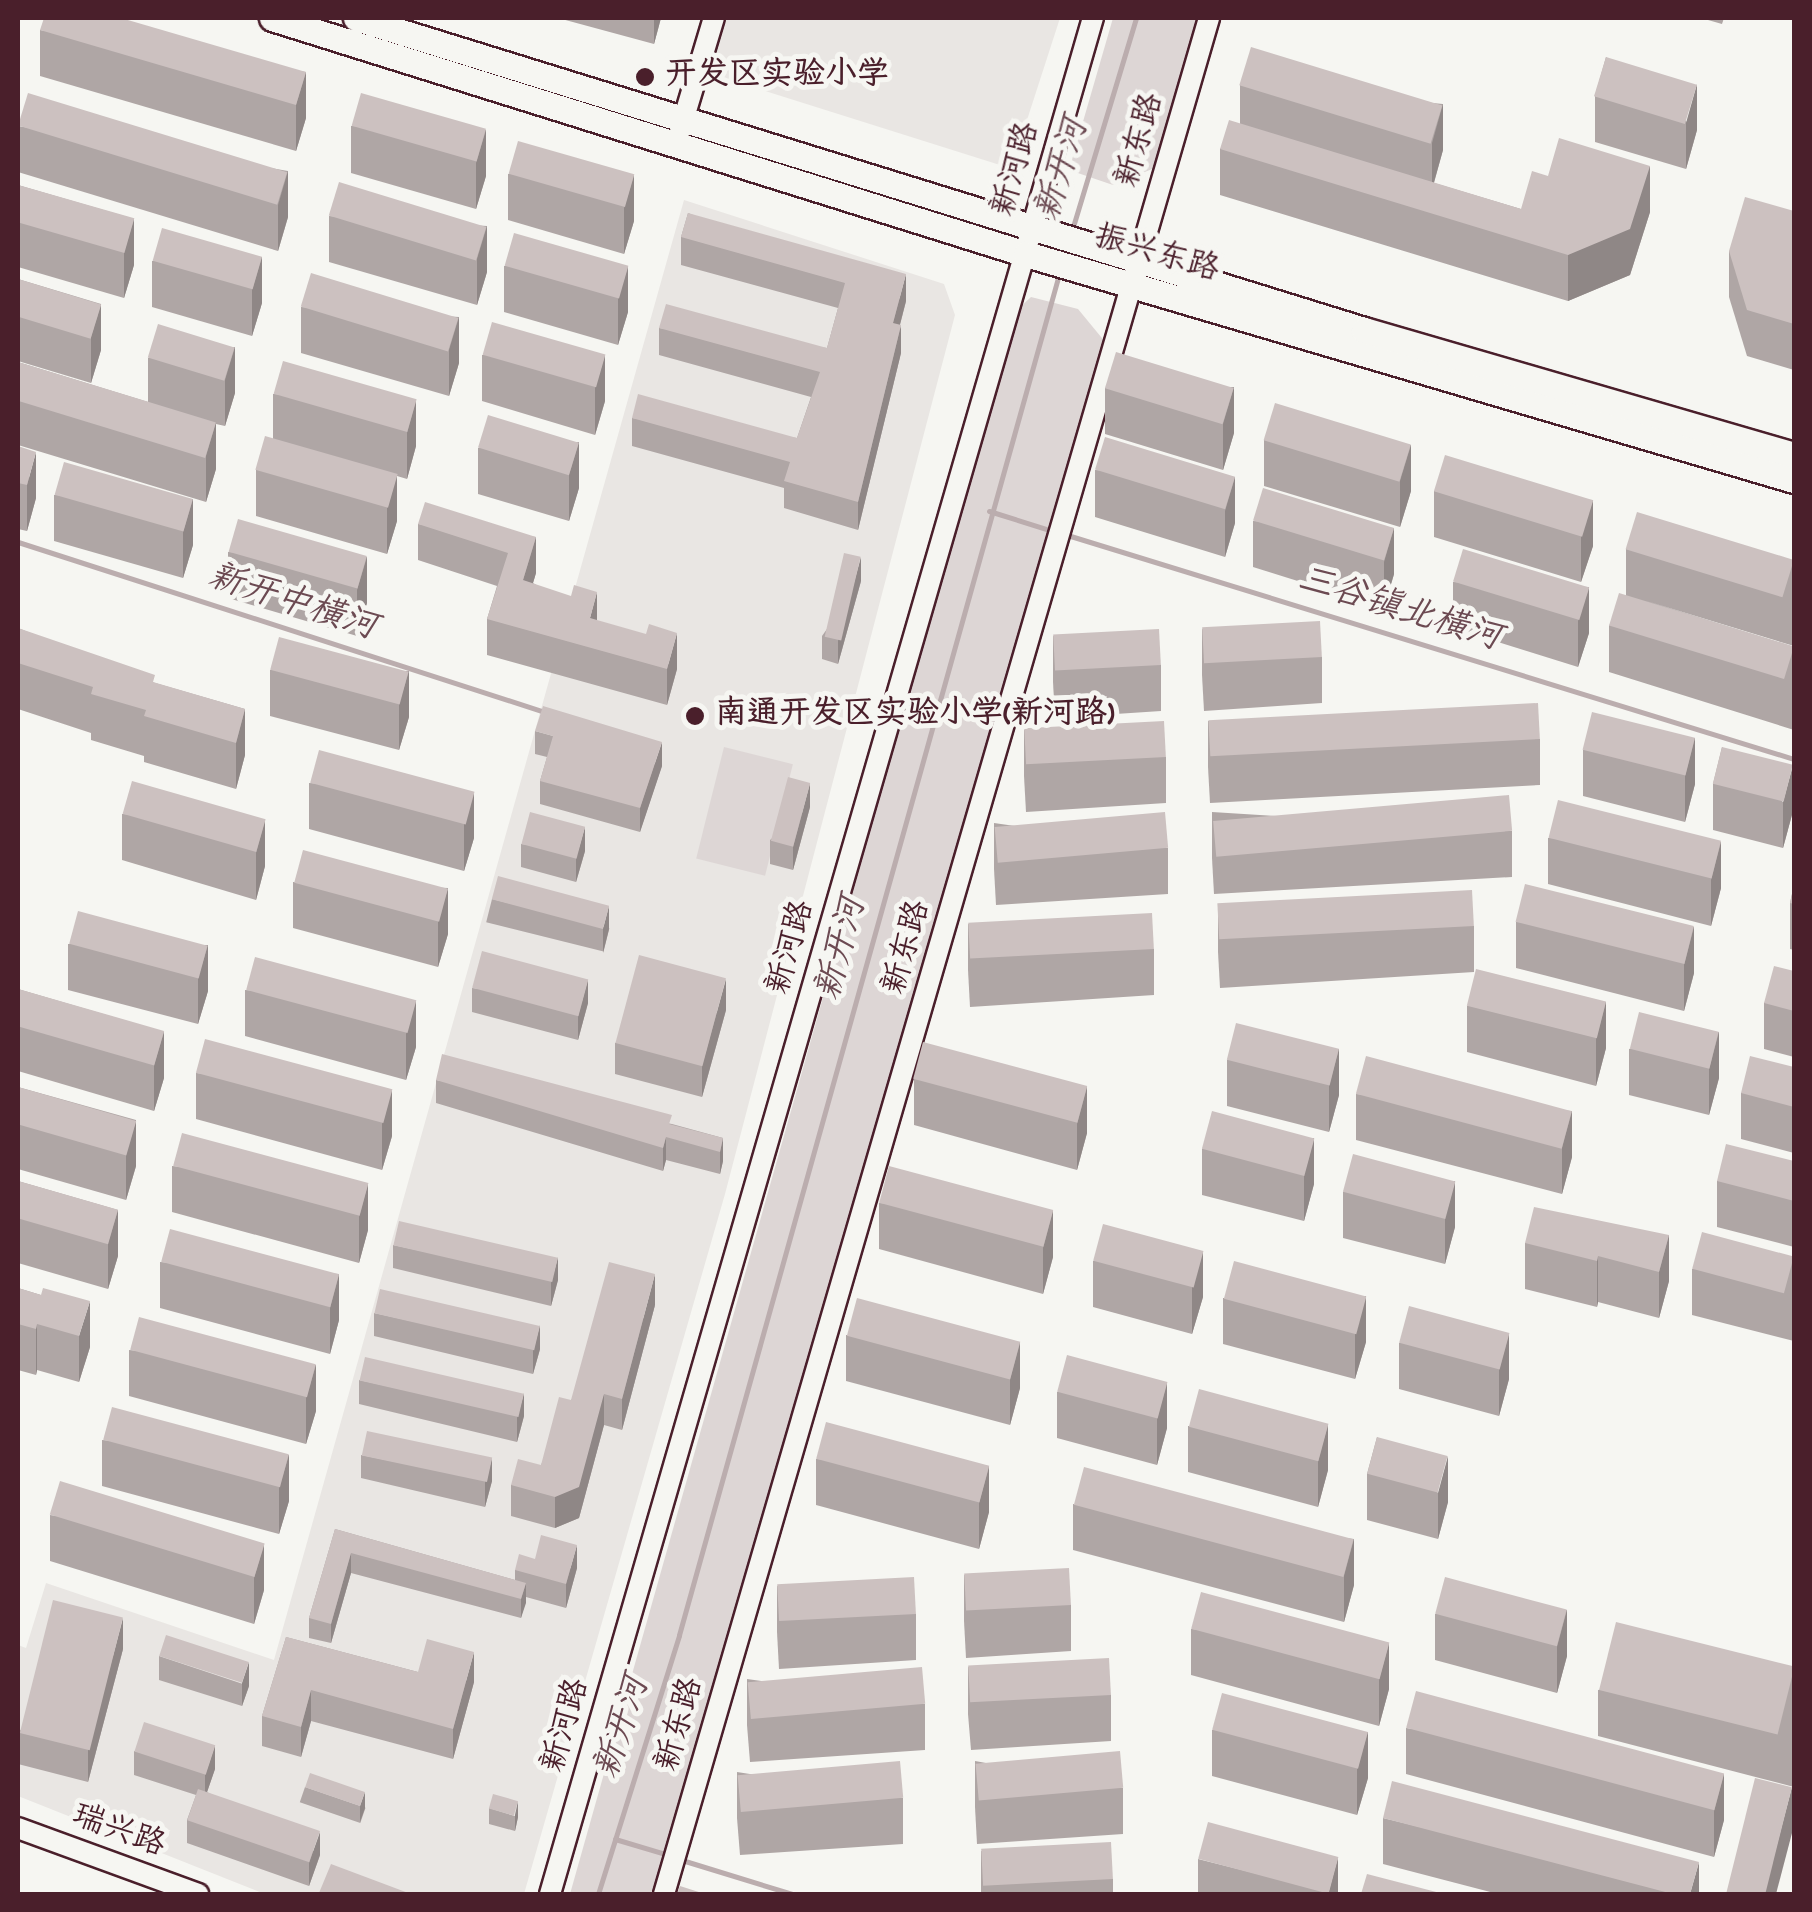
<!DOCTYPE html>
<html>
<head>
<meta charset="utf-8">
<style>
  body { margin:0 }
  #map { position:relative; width:1812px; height:1912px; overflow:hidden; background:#f6f6f2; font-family:Dekko,"LXGW WenKai TC",sans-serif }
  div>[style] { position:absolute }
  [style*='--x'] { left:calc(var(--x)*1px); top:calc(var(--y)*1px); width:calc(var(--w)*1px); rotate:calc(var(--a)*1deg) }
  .built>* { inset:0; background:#e9e6e3 }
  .green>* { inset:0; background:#ddd6d5; transform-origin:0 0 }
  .stream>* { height:5px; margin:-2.5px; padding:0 2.5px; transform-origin:2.5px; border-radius:2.5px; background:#bbadae }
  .roads { filter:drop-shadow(2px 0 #4a1f2b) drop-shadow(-2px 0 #4a1f2b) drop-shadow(0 2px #4a1f2b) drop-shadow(0 -2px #4a1f2b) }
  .minor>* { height:20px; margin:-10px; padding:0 10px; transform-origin:10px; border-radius:10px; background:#f6f6f2 }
  .major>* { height:25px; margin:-12.5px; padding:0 12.5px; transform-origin:12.5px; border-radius:12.5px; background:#f6f6f2 }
  .wall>* { inset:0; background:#afa6a5; transform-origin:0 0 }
  .shaded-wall>* { inset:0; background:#8f8786 }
  .building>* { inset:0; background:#ccc1c0; transform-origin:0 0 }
  .dots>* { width:28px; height:28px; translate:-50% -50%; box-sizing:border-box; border:5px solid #f6f6f2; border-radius:50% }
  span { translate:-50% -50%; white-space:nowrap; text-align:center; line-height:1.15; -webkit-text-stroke:10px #f6f6f2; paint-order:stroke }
  .poi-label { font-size:32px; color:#4a1f2b; font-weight:700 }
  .left { translate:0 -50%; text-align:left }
  .street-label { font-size:32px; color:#4a1f2b }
  .water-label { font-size:35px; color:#6c4a52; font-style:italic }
  .frame { position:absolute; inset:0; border:20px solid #4a1f2b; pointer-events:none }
</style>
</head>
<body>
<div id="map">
  <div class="built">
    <i style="clip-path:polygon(709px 18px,1060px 18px,1015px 157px,1000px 165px,695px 69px)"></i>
    <i style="clip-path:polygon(684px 200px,944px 284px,955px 315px,725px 1194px,524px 1894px,265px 1894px,18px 1796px,18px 1645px,26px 1648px,46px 1583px,274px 1660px)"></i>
  </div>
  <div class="green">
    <i style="clip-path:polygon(1113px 18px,1199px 18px,1157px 167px,1113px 185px,1069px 170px)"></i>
    <i style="clip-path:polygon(1031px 297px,1078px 309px,1106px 343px,652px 1894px,570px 1894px,1017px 310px)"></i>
    <i style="left:724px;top:747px;width:71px;height:115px;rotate:14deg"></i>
  </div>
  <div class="stream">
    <i style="--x:1072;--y:230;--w:221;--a:-73.2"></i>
    <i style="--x:989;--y:511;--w:67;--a:17.4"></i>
    <i style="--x:1064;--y:534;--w:764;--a:17.13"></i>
    <i style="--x:18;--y:542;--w:557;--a:17.88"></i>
    <i style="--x:615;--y:1839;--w:52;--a:16.7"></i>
    <i style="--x:685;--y:1861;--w:112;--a:17.1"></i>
    <i style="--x:598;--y:1894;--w:271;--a:-72.6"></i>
    <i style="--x:679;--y:1635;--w:1413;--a:-74.4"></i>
  </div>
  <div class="roads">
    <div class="minor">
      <i style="--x:680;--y:131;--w:118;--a:-73.3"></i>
      <i style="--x:18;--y:1828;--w:192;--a:20.1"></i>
      <i style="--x:550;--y:1894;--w:1953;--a:-73.86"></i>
      <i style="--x:664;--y:1894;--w:1954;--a:-73.8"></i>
    </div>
    <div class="major">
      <i style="--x:272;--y:18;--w:790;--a:17.38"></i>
      <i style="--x:1026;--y:254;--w:801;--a:16.4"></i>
      <i style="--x:356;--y:18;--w:1055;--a:17.2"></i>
      <i style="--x:1364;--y:330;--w:448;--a:16.2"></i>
    </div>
  </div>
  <div class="wall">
    <i style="clip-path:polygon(558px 18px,661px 18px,654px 44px)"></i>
    <i style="clip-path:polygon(1701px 18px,1724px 18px,1722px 24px)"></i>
    <i style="clip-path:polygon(40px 30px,306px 72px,306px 118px,296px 151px,40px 76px)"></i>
    <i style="clip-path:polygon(1606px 57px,1697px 130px,1686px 169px,1595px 142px,1595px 96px)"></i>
    <i style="clip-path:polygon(1240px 85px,1443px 104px,1443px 150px,1434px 183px,1521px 209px,1650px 212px,1630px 275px,1568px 301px,1220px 195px,1220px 149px,1240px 124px)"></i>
    <i style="clip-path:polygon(18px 126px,288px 171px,288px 217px,278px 251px,18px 172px)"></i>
    <i style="clip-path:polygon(351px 126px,486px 130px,486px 176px,476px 209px,351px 173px)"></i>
    <i style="clip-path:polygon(508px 174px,634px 175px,634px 221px,624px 254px,508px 220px)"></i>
    <i style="clip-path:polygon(18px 185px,134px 219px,134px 265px,124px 298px,18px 267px)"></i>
    <i style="clip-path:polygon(1794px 211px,1794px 370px,1747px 356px,1729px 297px,1729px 251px)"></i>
    <i style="clip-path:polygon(688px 213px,906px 301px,900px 325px,901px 353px,858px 530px,784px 508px,784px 488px,632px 446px,632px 418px,797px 438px,811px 397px,659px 355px,659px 328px,827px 348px,838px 308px,681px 265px,681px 237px)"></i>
    <i style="clip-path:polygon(329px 216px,487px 226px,487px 272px,477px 305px,329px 262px)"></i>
    <i style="clip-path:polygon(262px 257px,262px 303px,252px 336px,152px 307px,152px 261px)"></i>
    <i style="clip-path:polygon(504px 266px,628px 266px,628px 312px,618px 345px,504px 312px)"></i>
    <i style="clip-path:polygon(18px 279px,101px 304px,101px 350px,91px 383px,18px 361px)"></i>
    <i style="clip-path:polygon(301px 307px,459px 317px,459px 363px,449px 396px,301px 353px)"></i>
    <i style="clip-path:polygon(235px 347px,235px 393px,225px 426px,216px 424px,216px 469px,206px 502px,18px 445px,18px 362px,148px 402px,148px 358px)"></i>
    <i style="clip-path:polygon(482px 355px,605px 355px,605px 401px,595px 435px,482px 401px)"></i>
    <i style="clip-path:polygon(1234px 387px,1234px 433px,1223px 470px,1105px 434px,1105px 388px)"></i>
    <i style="clip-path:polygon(273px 394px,416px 400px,416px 446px,407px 479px,397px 476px,397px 521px,387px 554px,256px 516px,256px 470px,273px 439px)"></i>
    <i style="clip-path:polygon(1264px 440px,1411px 445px,1411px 491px,1400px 527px,1264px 486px)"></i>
    <i style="clip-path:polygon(579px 442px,579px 488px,569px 521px,478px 494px,478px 448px)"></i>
    <i style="clip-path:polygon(18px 446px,36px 498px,27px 531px,18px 529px)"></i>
    <i style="clip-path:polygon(1095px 470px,1235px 477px,1235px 523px,1225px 557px,1095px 517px)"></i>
    <i style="clip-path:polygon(1434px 491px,1593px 500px,1593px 546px,1581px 582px,1434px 537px)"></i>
    <i style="clip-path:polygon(54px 495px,193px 499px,193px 545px,183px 578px,54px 541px)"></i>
    <i style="clip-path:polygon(1253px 521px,1394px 528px,1394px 574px,1384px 608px,1253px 567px)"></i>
    <i style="clip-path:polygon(418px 524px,536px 537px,536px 573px,533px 583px,677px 669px,667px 705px,487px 655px,487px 619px,497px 586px,418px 560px)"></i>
    <i style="clip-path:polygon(1626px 549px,1794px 561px,1794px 646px,1643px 600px,1794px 647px,1794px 730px,1609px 672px,1609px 626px,1626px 595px)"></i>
    <i style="clip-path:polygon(228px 552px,367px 557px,367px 603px,357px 636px,228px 598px)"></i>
    <i style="clip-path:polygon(861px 581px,838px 664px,822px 659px,822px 636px)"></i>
    <i style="clip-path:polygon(1453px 582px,1589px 587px,1589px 633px,1578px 667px,1453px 628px)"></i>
    <i style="clip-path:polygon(18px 628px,155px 683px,245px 709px,245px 755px,236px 789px,144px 762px,144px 756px,91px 740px,91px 733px,18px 709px)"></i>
    <i style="clip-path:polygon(1202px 629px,1322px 657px,1322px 703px,1204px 711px,1202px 675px)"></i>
    <i style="clip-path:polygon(1053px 636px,1161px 665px,1161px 711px,1055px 718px,1053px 682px)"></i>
    <i style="clip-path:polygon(270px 670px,409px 671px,409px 717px,399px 750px,270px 716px)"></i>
    <i style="clip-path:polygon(1208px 721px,1540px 739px,1540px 785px,1210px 803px,1208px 767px)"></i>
    <i style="clip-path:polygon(1024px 730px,1166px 757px,1166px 803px,1026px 812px,1024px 776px)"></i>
    <i style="clip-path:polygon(535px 731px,662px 766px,640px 832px,540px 804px,540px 781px,547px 757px,535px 754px)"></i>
    <i style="clip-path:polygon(1695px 738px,1695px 784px,1685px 822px,1583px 796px,1583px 750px)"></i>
    <i style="clip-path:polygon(1722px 747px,1793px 811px,1783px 848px,1713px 830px,1713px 784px)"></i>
    <i style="clip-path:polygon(309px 783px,474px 792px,474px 838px,464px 871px,309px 829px)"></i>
    <i style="clip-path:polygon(810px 807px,793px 870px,770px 864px,770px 840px)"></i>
    <i style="clip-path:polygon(1212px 812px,1512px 831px,1512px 877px,1214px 894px,1212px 858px)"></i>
    <i style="clip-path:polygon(122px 814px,265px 820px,265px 866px,256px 900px,122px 860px)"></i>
    <i style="clip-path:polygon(994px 823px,1168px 848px,1168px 894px,996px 905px,994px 869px)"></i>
    <i style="clip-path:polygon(1548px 838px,1721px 842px,1721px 888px,1711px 926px,1548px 884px)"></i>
    <i style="clip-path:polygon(521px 844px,585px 851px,576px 882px,521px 867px)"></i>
    <i style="clip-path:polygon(293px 882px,448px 888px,448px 934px,438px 967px,293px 928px)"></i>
    <i style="clip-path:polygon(1794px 885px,1794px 950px,1790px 949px,1790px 903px)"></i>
    <i style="left:492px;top:899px;width:121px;height:24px;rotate:14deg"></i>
    <i style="clip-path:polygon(1218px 906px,1474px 926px,1474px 972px,1220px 988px,1218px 952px)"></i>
    <i style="clip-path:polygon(1516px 922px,1694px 927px,1694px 973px,1684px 1011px,1516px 968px)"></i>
    <i style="clip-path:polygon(968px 924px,1154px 949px,1154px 995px,970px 1007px,968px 970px)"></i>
    <i style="clip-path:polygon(68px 944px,208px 945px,208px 991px,198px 1024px,68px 990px)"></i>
    <i style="clip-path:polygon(1794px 971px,1794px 1057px,1764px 1049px,1764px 1003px)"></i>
    <i style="clip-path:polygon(472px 988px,588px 1003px,578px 1040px,472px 1012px)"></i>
    <i style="clip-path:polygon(18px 989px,164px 1032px,164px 1078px,154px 1111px,18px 1071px)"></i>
    <i style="clip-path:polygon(245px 990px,416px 1001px,416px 1047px,406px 1080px,245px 1036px)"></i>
    <i style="clip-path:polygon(1606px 1002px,1606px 1048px,1596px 1086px,1467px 1052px,1467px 1006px)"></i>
    <i style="clip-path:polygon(726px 1010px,702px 1097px,615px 1074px,615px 1043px)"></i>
    <i style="clip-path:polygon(1719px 1032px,1719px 1078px,1709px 1115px,1629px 1095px,1629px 1049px)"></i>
    <i style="clip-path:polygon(1339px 1049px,1339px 1095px,1329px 1132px,1227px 1106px,1227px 1060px)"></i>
    <i style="clip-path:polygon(1794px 1067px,1794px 1153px,1741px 1139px,1741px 1093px)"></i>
    <i style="clip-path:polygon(196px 1073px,392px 1090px,392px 1136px,382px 1170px,196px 1119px)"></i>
    <i style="clip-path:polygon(914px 1079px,1087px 1087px,1087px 1133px,1077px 1170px,914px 1125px)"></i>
    <i style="clip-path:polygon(436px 1080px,672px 1124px,723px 1138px,723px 1161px,720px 1174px,666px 1160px,663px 1171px,436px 1103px)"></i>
    <i style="clip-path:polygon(18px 1087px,136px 1120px,136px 1166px,126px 1200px,18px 1169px)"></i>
    <i style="clip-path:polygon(1356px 1094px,1572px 1111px,1572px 1157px,1562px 1194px,1356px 1140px)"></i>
    <i style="clip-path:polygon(1314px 1138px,1314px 1184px,1304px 1221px,1202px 1195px,1202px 1149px)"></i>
    <i style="clip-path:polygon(1794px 1161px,1794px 1247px,1717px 1227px,1717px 1181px)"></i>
    <i style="clip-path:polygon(172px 1166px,368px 1184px,368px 1230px,359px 1263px,172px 1212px)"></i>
    <i style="clip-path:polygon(18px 1181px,118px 1210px,118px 1256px,108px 1289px,18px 1263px)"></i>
    <i style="clip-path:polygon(1455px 1181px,1455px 1227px,1445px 1264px,1343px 1238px,1343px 1192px)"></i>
    <i style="clip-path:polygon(879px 1203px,1053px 1211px,1053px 1257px,1043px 1294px,879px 1249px)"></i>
    <i style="clip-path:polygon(1669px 1235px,1669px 1281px,1659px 1318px,1598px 1302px,1597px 1307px,1525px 1289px,1525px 1243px)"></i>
    <i style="clip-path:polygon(393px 1245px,558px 1280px,551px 1306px,393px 1268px)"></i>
    <i style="clip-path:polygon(1203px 1251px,1203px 1297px,1192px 1334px,1093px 1307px,1093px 1261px)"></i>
    <i style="clip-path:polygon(1794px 1256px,1794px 1341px,1692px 1315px,1692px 1269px)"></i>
    <i style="clip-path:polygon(160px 1262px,339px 1274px,339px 1320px,330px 1354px,160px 1308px)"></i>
    <i style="clip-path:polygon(18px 1288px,41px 1295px,90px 1347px,79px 1382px,37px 1370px,36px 1375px,18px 1370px)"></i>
    <i style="clip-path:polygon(1366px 1296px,1366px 1342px,1355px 1379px,1223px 1344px,1223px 1298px)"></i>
    <i style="clip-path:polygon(655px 1305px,622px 1430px,604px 1425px,579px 1518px,555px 1528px,511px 1516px,511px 1485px,541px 1465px,571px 1400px)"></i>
    <i style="clip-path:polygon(374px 1313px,540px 1349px,533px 1374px,374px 1336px)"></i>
    <i style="clip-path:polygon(1509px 1333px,1509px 1379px,1499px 1416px,1399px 1389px,1399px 1343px)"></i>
    <i style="clip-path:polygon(846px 1335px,1020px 1342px,1020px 1388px,1010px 1425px,846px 1381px)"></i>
    <i style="clip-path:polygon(129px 1350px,316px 1365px,316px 1411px,306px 1444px,129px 1396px)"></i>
    <i style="clip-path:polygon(359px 1380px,524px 1416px,517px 1442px,359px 1404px)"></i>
    <i style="clip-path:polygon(1167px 1382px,1167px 1428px,1157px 1465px,1057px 1438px,1057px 1392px)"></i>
    <i style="clip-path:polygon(1328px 1424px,1328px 1470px,1318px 1507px,1188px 1472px,1188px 1426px)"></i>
    <i style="clip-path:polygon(1377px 1437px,1448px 1502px,1438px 1539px,1367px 1520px,1367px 1474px)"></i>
    <i style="clip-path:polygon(102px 1440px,289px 1455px,289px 1501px,279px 1534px,102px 1486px)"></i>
    <i style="clip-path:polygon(361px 1455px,492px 1481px,485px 1507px,361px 1478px)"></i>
    <i style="clip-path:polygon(816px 1459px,989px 1466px,989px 1512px,979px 1549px,816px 1505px)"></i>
    <i style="clip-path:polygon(1073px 1504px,1354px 1539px,1354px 1585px,1344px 1622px,1073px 1550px)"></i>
    <i style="clip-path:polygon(50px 1515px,264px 1544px,264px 1590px,254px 1624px,50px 1561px)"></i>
    <i style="clip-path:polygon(335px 1529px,515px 1580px,515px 1570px,577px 1568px,566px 1608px,526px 1597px,521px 1618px,351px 1573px,331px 1643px,309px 1638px,309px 1618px)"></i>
    <i style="clip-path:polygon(964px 1575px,1071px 1605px,1071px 1651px,966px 1658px,964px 1621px)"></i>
    <i style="clip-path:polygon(777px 1586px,916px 1614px,916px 1660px,779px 1669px,777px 1632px)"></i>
    <i style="clip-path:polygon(1567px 1610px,1567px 1656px,1557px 1693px,1435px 1660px,1435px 1614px)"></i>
    <i style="clip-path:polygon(1191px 1629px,1389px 1643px,1389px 1689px,1379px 1726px,1191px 1675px)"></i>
    <i style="clip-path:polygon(286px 1637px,418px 1672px,474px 1682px,453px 1759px,311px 1721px,301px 1757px,262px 1746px,262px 1716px)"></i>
    <i style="clip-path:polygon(123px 1649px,88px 1782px,18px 1764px,18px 1732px)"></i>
    <i style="clip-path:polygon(159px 1656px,249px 1686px,242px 1706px,159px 1680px)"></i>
    <i style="clip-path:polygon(968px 1667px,1111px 1695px,1111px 1741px,971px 1750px,968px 1714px)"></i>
    <i style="clip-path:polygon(1794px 1667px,1794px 1787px,1598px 1736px,1598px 1690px)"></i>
    <i style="clip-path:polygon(747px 1679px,925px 1704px,925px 1750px,750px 1762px,747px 1725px)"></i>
    <i style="clip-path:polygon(1406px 1728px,1724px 1774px,1724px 1820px,1714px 1857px,1406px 1774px)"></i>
    <i style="clip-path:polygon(1212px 1730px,1368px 1732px,1368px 1778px,1357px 1815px,1212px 1776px)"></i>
    <i style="clip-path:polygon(134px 1751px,215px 1769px,207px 1792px,320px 1855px,309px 1886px,187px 1843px,187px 1820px,196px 1795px,134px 1775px)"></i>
    <i style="clip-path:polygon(975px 1761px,1123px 1788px,1123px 1834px,977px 1844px,975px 1807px)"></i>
    <i style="clip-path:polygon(737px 1772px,903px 1798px,903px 1844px,740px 1855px,737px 1818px)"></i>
    <i style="left:305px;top:1787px;width:64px;height:16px;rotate:19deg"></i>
    <i style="clip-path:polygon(489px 1808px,518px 1817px,515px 1831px,489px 1824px)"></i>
    <i style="clip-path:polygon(1383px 1818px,1699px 1894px,1498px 1894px,1383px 1864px)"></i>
    <i style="clip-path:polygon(981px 1851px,1113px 1879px,1113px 1894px,981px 1894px)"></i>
    <i style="clip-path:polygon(1198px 1859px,1338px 1894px,1198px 1894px)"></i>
  </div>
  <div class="shaded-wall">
    <i style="clip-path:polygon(654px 18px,661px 18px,654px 44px)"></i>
    <i style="clip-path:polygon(306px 72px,306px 118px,296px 151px,296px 105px)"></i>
    <i style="clip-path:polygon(1697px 84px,1697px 130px,1686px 169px,1686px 123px)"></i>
    <i style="clip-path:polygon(1443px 104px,1443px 150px,1432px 189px,1432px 143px)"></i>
    <i style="clip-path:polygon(486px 130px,486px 176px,476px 209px,476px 163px)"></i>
    <i style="clip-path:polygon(1650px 166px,1650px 212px,1630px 275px,1568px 301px,1568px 255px)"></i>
    <i style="clip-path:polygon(288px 171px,288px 217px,278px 251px,278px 205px)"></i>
    <i style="clip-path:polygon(634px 175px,634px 221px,624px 254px,624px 208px)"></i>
    <i style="clip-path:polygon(134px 219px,134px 265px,124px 298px,124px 252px)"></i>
    <i style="clip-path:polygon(487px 226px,487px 272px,477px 305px,477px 259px)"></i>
    <i style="clip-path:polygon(262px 257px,262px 303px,252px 336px,252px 290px)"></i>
    <i style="clip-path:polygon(628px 266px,628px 312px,618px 345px,618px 299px)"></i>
    <i style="clip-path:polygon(906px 274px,906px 301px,893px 351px,893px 323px)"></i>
    <i style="clip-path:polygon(101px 304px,101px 350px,91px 383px,91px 337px)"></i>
    <i style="clip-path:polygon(459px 317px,459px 363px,449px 396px,449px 350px)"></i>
    <i style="clip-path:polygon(901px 325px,901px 353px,858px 530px,858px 502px)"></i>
    <i style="clip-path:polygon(235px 347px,235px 393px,225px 426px,225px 380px)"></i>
    <i style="clip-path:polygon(605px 355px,605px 401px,595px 435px,595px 388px)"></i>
    <i style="clip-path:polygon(1234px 387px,1234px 433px,1223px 470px,1223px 424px)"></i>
    <i style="clip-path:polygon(416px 400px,416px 446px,407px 479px,407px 433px)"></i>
    <i style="clip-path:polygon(216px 422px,216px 469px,206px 502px,206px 456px)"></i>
    <i style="clip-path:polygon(579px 442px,579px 488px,569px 521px,569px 475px)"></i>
    <i style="clip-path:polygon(1411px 445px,1411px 491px,1400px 527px,1400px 481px)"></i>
    <i style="clip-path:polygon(36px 452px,36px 498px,27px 531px,27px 485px)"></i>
    <i style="clip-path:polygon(397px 475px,397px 521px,387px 554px,387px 508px)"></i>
    <i style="clip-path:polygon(1235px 477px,1235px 523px,1225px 557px,1225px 511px)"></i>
    <i style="clip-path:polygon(193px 499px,193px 545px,183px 578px,183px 532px)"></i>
    <i style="clip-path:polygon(1593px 500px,1593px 546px,1581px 582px,1581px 536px)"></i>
    <i style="clip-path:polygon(1394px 528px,1394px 574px,1384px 608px,1384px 562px)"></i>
    <i style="clip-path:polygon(536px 537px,536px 573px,523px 616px,523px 580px)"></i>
    <i style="clip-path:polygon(367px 557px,367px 603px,357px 636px,357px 590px)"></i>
    <i style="clip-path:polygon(861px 557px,861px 581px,838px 664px,838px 641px)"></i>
    <i style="clip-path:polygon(1589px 587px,1589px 633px,1578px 667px,1578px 621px)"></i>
    <i style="clip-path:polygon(597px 592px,597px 628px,590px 618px)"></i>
    <i style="clip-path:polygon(677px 633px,677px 669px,667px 705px,667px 669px)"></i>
    <i style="clip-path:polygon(409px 671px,409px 717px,399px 750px,399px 704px)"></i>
    <i style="clip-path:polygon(245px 709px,245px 755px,236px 789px,236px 743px)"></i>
    <i style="clip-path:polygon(1695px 738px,1695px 784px,1685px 822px,1685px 776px)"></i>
    <i style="clip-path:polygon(662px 742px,662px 766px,640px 832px,640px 808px)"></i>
    <i style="clip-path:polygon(1793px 765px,1793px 811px,1783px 848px,1783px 802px)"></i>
    <i style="clip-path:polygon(810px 783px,810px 807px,793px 870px,793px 847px)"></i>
    <i style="clip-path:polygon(474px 792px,474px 838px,464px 871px,464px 825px)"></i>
    <i style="clip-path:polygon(265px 820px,265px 866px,256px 900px,256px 853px)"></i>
    <i style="clip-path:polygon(585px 827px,585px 851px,576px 882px,576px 858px)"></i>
    <i style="clip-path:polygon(1721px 842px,1721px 888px,1711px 926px,1711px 880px)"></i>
    <i style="clip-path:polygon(448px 888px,448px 934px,438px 967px,438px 921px)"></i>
    <i style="clip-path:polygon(609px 906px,609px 929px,603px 953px,603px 929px)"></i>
    <i style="clip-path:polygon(1694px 927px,1694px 973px,1684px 1011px,1684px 965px)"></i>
    <i style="clip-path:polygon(208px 945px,208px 991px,198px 1024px,198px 978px)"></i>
    <i style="clip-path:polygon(588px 979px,588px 1003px,578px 1040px,578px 1016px)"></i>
    <i style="clip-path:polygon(726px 979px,726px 1010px,702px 1097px,702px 1066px)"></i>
    <i style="clip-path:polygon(416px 1001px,416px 1047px,406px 1080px,406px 1034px)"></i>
    <i style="clip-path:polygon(1606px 1002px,1606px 1048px,1596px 1086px,1596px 1039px)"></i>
    <i style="clip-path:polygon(164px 1032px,164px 1078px,154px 1111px,154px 1065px)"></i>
    <i style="clip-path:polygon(1719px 1032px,1719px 1078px,1709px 1115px,1709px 1069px)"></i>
    <i style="clip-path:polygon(1339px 1049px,1339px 1095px,1329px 1132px,1329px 1086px)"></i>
    <i style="clip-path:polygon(1087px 1087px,1087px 1133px,1077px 1170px,1077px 1124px)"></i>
    <i style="clip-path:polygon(392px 1090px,392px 1136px,382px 1170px,382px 1124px)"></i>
    <i style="clip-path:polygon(1572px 1111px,1572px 1157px,1562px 1194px,1562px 1148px)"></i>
    <i style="clip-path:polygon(136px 1120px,136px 1166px,126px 1200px,126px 1154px)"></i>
    <i style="clip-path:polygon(666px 1137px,666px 1160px,663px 1171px,663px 1148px)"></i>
    <i style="clip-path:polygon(723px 1138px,723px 1161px,720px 1174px,720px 1152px)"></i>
    <i style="clip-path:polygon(1314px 1138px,1314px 1184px,1304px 1221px,1304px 1175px)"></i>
    <i style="clip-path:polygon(1455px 1181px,1455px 1227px,1445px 1264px,1445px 1218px)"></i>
    <i style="clip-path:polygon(368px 1184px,368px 1230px,359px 1263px,359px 1217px)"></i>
    <i style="clip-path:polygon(118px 1210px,118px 1256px,108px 1289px,108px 1243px)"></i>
    <i style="clip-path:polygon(1053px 1211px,1053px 1257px,1043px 1294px,1043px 1248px)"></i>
    <i style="clip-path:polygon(1669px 1235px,1669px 1281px,1659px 1318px,1659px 1272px)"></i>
    <i style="clip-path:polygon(1203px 1251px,1203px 1297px,1192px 1334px,1192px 1288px)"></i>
    <i style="clip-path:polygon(1598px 1256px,1598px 1302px,1597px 1307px,1597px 1261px)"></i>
    <i style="clip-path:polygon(558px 1257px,558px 1280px,551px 1306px,551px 1283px)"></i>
    <i style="clip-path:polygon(339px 1274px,339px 1320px,330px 1354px,330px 1308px)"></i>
    <i style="clip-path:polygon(655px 1274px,655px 1305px,622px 1430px,622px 1399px)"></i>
    <i style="clip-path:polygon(1366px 1296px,1366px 1342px,1355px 1379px,1355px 1333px)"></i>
    <i style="clip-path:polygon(90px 1301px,90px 1347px,79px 1382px,79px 1336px)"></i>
    <i style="clip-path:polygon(37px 1324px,37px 1370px,36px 1375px,36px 1329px)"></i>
    <i style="clip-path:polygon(540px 1325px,540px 1349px,533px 1374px,533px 1351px)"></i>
    <i style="clip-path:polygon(1509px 1333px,1509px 1379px,1499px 1416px,1499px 1370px)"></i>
    <i style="clip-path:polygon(1020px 1342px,1020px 1388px,1010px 1425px,1010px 1379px)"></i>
    <i style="clip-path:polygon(316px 1365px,316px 1411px,306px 1444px,306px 1398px)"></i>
    <i style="clip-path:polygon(1167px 1382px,1167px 1428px,1157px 1465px,1157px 1419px)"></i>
    <i style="clip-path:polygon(524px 1393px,524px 1416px,517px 1442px,517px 1418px)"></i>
    <i style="clip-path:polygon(604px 1394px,604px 1425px,579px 1518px,555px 1528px,555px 1497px)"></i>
    <i style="clip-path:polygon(1328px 1424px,1328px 1470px,1318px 1507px,1318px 1461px)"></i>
    <i style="clip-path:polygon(289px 1455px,289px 1501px,279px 1534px,279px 1488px)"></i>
    <i style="clip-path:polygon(1448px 1456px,1448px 1502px,1438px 1539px,1438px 1493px)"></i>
    <i style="clip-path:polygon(492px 1458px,492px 1481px,485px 1507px,485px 1483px)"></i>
    <i style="clip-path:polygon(989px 1466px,989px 1512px,979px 1549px,979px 1503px)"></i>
    <i style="clip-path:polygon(1354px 1539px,1354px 1585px,1344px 1622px,1344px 1576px)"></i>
    <i style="clip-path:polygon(264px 1544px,264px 1590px,254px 1624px,254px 1578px)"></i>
    <i style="clip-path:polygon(577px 1545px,577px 1568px,566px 1608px,566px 1584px)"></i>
    <i style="clip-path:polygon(351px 1553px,351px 1573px,331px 1643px,331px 1624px)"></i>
    <i style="clip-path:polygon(526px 1583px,526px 1603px,521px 1618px,521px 1599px)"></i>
    <i style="clip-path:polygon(1567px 1610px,1567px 1656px,1557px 1693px,1557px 1647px)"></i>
    <i style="clip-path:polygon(123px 1618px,123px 1649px,88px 1782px,88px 1751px)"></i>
    <i style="clip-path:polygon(1389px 1643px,1389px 1689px,1379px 1726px,1379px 1680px)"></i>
    <i style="clip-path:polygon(474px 1652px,474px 1682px,453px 1759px,453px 1729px)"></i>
    <i style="clip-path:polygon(249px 1662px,249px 1686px,242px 1706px,242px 1683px)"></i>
    <i style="clip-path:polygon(311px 1690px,311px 1721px,301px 1757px,301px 1727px)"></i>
    <i style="clip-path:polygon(1368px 1732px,1368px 1778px,1357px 1815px,1357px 1769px)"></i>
    <i style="clip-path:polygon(215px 1745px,215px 1769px,205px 1798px,205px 1775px)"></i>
    <i style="clip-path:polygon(1724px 1774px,1724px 1820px,1714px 1857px,1714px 1811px)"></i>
    <i style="clip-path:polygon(1792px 1787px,1792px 1833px,1776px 1894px,1764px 1894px)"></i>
    <i style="clip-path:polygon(365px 1792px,365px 1808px,360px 1822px,360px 1806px)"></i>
    <i style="clip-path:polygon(518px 1801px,518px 1817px,515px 1831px,515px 1815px)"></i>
    <i style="clip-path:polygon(320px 1832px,320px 1855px,309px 1886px,309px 1863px)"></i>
    <i style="clip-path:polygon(1338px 1857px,1338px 1894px,1328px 1894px)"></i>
    <i style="clip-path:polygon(1699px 1862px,1699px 1894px,1690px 1894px)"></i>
  </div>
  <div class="building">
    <i style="clip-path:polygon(44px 18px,121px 18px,306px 72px,296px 105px,40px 30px)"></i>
    <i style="left:1251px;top:47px;width:200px;height:40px;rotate:17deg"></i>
    <i style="left:1606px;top:57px;width:95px;height:41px;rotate:17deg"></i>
    <i style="left:28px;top:93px;width:271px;height:34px;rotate:17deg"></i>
    <i style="left:361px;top:93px;width:130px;height:34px;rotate:16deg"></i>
    <i style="clip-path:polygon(1229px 120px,1521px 209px,1532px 171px,1548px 176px,1559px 138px,1650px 166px,1630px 229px,1568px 255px,1220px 149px)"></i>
    <i style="left:518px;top:141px;width:121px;height:34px;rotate:16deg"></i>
    <i style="left:339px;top:182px;width:154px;height:35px;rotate:17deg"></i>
    <i style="left:18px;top:185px;width:121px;height:36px;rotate:16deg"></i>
    <i style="clip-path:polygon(1745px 197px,1794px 211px,1794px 324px,1747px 310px,1729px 251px)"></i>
    <i style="clip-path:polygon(688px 213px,906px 274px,893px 323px,901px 325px,858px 502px,784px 481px,790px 462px,632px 418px,638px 394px,797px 438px,820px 372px,659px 328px,666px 304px,827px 348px,845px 283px,681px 237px)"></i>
    <i style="left:162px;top:228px;width:104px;height:34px;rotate:16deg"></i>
    <i style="left:514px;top:233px;width:119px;height:34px;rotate:16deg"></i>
    <i style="left:311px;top:273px;width:154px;height:35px;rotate:17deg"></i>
    <i style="left:18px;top:279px;width:87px;height:36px;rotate:17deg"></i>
    <i style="left:492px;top:322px;width:118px;height:34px;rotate:16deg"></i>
    <i style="left:158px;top:324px;width:80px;height:35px;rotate:17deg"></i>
    <i style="left:1116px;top:352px;width:123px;height:38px;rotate:17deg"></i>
    <i style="left:283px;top:361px;width:139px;height:34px;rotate:16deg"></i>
    <i style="left:18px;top:362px;width:207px;height:37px;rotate:17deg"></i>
    <i style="left:1275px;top:403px;width:142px;height:39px;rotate:17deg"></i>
    <i style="left:488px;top:415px;width:95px;height:34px;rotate:17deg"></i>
    <i style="left:265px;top:436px;width:138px;height:35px;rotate:16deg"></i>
    <i style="left:1105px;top:437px;width:136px;height:34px;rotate:17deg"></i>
    <i style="clip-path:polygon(18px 446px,36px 452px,27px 485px,18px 483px)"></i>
    <i style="left:1445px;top:455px;width:155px;height:38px;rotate:17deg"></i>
    <i style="left:64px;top:462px;width:134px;height:34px;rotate:16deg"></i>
    <i style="left:1263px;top:488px;width:137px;height:34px;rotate:17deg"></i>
    <i style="clip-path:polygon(425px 502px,536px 537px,523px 580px,571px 596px,574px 585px,597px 592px,590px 618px,646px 634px,649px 624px,677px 633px,667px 669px,487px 619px,508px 553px,418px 524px)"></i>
    <i style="left:1637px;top:512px;width:164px;height:39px;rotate:17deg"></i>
    <i style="left:238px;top:519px;width:134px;height:34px;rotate:16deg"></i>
    <i style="left:1463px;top:549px;width:132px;height:34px;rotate:17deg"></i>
    <i style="left:844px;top:553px;width:17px;height:86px;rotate:13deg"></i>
    <i style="left:1619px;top:593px;width:183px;height:34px;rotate:17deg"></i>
    <i style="left:1320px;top:621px;width:36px;height:118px;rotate:87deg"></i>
    <i style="clip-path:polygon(18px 628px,155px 675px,153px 682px,245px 709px,236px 743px,144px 716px,146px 710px,91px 694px,93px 687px,18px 663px)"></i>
    <i style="left:1159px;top:629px;width:36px;height:106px;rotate:87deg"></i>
    <i style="left:279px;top:637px;width:134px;height:34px;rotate:15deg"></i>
    <i style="left:1538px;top:703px;width:36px;height:330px;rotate:87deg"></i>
    <i style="clip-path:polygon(543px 706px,662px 742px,640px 808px,540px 781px,553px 736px,535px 731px)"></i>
    <i style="left:1592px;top:712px;width:106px;height:39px;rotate:14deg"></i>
    <i style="left:1164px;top:721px;width:36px;height:140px;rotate:87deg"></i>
    <i style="left:1722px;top:747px;width:73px;height:38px;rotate:14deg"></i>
    <i style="left:319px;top:750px;width:161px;height:34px;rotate:15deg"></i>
    <i style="left:788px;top:777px;width:23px;height:66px;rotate:15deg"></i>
    <i style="left:132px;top:781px;width:139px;height:34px;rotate:16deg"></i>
    <i style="left:1509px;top:795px;width:36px;height:297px;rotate:85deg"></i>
    <i style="left:1558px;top:800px;width:168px;height:39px;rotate:14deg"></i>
    <i style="left:530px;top:812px;width:57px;height:33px;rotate:15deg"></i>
    <i style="left:1165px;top:812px;width:36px;height:171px;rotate:85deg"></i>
    <i style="left:303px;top:850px;width:150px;height:34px;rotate:15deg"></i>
    <i style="left:498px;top:876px;width:115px;height:24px;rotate:15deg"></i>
    <i style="left:1525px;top:884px;width:174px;height:39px;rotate:14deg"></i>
    <i style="clip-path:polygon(1794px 885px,1794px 904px,1790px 903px)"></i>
    <i style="left:1472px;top:890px;width:36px;height:255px;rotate:87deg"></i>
    <i style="left:78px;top:911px;width:134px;height:34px;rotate:15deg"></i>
    <i style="left:1152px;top:913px;width:36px;height:184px;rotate:87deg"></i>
    <i style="left:482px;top:951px;width:110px;height:38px;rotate:15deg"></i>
    <i style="left:639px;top:955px;width:90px;height:91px;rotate:15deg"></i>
    <i style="left:255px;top:957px;width:167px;height:34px;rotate:15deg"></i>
    <i style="clip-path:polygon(1774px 966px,1794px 971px,1794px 1011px,1764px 1003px)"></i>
    <i style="left:1476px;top:969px;width:134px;height:38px;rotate:14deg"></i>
    <i style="left:18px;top:989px;width:152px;height:36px;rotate:16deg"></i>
    <i style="left:1639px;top:1012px;width:82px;height:38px;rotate:14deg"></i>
    <i style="left:1236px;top:1023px;width:106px;height:38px;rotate:14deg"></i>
    <i style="left:205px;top:1039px;width:194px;height:35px;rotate:15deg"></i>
    <i style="left:923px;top:1042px;width:170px;height:38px;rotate:15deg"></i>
    <i style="clip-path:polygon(442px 1054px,672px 1115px,669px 1124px,723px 1138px,720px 1152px,666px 1137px,663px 1148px,436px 1080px)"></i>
    <i style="left:1366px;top:1056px;width:213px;height:39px;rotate:15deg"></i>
    <i style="clip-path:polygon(1750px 1056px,1794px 1067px,1794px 1107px,1741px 1093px)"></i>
    <i style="left:18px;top:1087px;width:123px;height:36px;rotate:16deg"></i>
    <i style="left:1212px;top:1111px;width:106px;height:39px;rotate:15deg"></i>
    <i style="left:182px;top:1133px;width:193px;height:34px;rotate:15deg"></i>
    <i style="clip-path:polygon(1726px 1144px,1794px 1161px,1794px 1201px,1717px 1181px)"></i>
    <i style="left:1353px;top:1154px;width:106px;height:39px;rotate:15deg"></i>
    <i style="left:889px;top:1166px;width:170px;height:38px;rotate:15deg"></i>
    <i style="left:18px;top:1181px;width:104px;height:36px;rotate:16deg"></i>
    <i style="clip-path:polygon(1534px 1207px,1669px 1235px,1659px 1272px,1598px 1256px,1597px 1261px,1525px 1243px)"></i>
    <i style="left:399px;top:1221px;width:163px;height:25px;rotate:13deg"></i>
    <i style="left:1103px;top:1224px;width:104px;height:38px;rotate:15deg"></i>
    <i style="left:170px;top:1229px;width:175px;height:34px;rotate:15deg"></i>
    <i style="left:1702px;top:1232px;width:95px;height:38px;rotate:15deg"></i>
    <i style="left:1234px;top:1261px;width:137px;height:39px;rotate:15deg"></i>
    <i style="clip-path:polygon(609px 1262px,655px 1274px,622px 1399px,604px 1394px,579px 1487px,555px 1497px,511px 1485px,518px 1459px,541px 1465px,559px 1397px,571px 1400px)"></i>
    <i style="clip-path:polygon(18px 1288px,41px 1295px,43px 1288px,90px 1301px,79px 1336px,37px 1324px,36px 1329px,18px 1324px)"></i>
    <i style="left:380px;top:1289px;width:164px;height:25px;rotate:13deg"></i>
    <i style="left:857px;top:1298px;width:169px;height:39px;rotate:15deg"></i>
    <i style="left:1409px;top:1306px;width:104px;height:38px;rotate:15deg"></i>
    <i style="left:139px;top:1317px;width:183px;height:34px;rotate:15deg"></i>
    <i style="left:1067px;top:1355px;width:104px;height:38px;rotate:15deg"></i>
    <i style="left:365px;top:1357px;width:163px;height:24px;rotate:13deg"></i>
    <i style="left:1199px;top:1389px;width:134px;height:39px;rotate:15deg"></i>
    <i style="left:112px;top:1407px;width:183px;height:34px;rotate:15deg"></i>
    <i style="left:826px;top:1422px;width:169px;height:38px;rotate:15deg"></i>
    <i style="left:367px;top:1431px;width:128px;height:25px;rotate:12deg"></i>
    <i style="left:1377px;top:1437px;width:73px;height:38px;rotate:15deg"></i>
    <i style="left:1084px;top:1467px;width:279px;height:39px;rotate:15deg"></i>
    <i style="left:60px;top:1481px;width:214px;height:35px;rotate:17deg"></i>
    <i style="clip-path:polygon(335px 1529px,526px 1583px,521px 1599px,351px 1553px,331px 1624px,309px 1618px)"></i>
    <i style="clip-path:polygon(541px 1535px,577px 1545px,566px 1584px,515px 1570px,519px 1554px,535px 1559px)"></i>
    <i style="left:1069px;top:1568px;width:37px;height:105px;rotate:87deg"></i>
    <i style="left:914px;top:1577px;width:37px;height:137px;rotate:87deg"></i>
    <i style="left:1445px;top:1577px;width:126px;height:38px;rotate:15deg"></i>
    <i style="left:1201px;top:1592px;width:195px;height:38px;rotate:15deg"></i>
    <i style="left:53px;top:1600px;width:72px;height:137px;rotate:14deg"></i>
    <i style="left:1616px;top:1622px;width:184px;height:70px;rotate:14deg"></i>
    <i style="left:166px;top:1635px;width:87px;height:22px;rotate:18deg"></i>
    <i style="clip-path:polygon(286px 1637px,418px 1672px,427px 1639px,474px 1652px,453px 1729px,311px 1690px,301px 1727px,262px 1716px)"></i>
    <i style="left:1109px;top:1658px;width:37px;height:141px;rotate:87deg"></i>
    <i style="left:922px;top:1667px;width:37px;height:175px;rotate:85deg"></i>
    <i style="left:1416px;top:1691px;width:319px;height:38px;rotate:15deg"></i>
    <i style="left:1222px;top:1693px;width:151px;height:38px;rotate:15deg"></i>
    <i style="left:144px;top:1722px;width:75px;height:31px;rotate:18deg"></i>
    <i style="left:1120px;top:1751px;width:37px;height:145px;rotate:85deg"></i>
    <i style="left:900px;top:1761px;width:37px;height:163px;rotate:85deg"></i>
    <i style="left:310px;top:1773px;width:58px;height:15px;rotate:19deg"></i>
    <i style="left:1755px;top:1778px;width:38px;height:120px;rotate:14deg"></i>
    <i style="clip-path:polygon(1392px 1781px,1699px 1862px,1690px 1894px,1673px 1894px,1383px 1818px)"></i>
    <i style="left:198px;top:1789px;width:129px;height:33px;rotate:19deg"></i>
    <i style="left:493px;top:1794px;width:26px;height:15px;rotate:16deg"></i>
    <i style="left:1208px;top:1822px;width:135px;height:38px;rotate:15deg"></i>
    <i style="left:1111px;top:1842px;width:37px;height:130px;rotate:87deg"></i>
    <i style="clip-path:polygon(331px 1864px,411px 1894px,324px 1894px,319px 1893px)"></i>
    <i style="clip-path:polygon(1367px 1874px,1444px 1894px,1361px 1894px)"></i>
    <i style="clip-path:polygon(680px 1886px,705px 1894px,677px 1894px)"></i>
  </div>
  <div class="dots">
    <i style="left:645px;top:77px;background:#4a1f2b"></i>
    <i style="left:695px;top:716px;background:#4a1f2b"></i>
  </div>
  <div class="poi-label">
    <span class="left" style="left:665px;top:77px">开发区实验小学</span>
    <span class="left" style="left:715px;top:716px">南通开发区实验小学(新河路)</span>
  </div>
  <div class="street-label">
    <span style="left:1142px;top:141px;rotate:-74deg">新东路</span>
    <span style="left:1018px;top:170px;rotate:-74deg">新河路</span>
    <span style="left:1156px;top:256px;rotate:16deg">振兴东路</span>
    <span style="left:793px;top:948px;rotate:-74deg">新河路</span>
    <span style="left:909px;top:948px;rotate:-74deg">新东路</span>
    <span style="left:682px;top:1725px;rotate:-74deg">新东路</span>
    <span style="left:568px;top:1726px;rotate:-74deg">新河路</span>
    <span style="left:118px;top:1833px;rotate:20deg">瑞兴路</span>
  </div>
  <div class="water-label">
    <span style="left:1064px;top:170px;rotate:-73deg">新开河</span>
    <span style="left:292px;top:604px;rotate:18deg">新开中横河</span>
    <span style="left:1399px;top:611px;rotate:17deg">三谷镇北横河</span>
    <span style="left:843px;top:949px;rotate:-75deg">新开河</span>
    <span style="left:624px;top:1728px;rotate:-72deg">新开河</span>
  </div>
  <div class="frame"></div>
</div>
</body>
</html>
